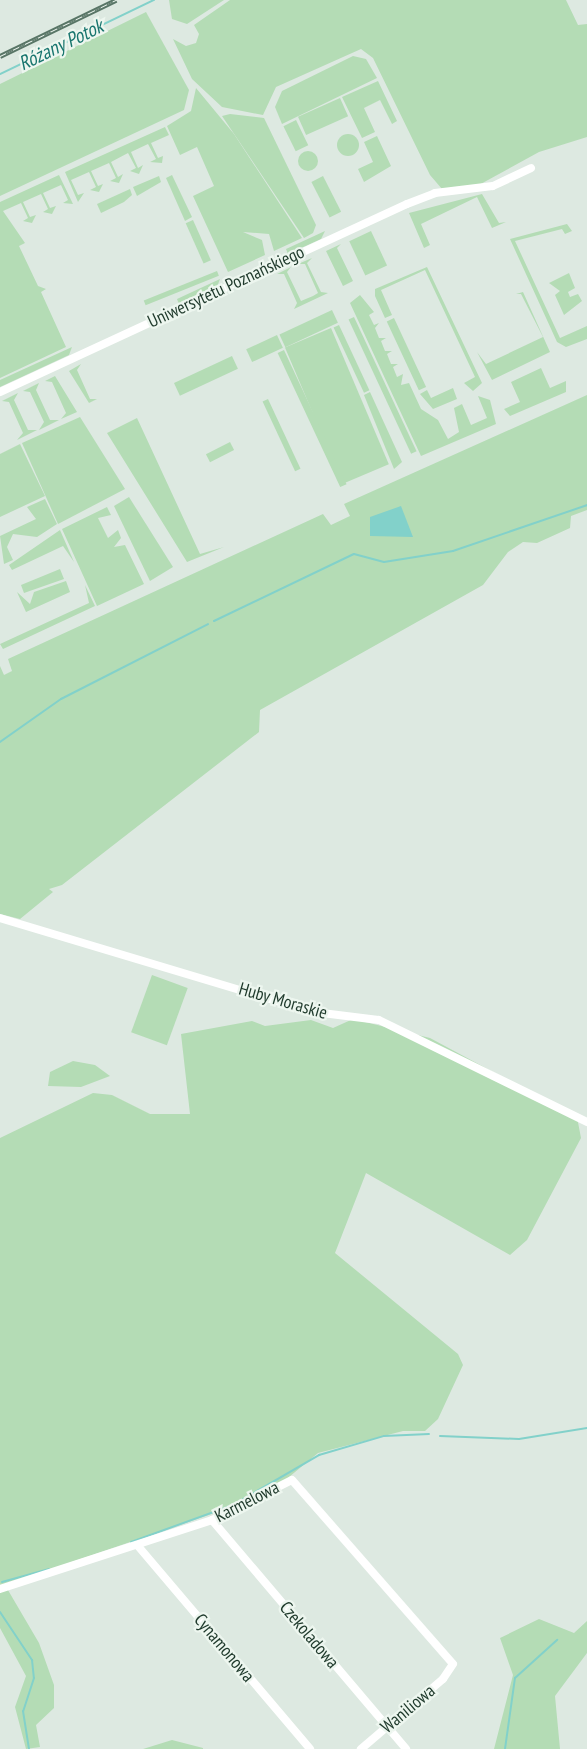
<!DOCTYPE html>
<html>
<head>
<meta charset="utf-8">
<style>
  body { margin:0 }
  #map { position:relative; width:587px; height:1749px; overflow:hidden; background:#dde9e1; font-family:"PT Sans Narrow",sans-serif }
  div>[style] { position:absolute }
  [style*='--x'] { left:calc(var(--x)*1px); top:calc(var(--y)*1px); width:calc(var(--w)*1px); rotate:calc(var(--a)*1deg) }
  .green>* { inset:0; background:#b4dcb5; transform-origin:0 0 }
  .round { border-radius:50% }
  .water>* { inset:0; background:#82d1ca }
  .stream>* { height:2px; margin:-1px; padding:0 1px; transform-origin:1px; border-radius:1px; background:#82d1ca }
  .minor>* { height:8px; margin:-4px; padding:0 4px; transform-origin:4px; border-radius:4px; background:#fff }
  .rail>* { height:4.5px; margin-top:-2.25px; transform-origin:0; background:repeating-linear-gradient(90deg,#edf6ef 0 7px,#587566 0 14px); box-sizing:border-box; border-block:2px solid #587566 }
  span { translate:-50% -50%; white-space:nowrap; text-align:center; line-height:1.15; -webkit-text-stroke:4.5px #edf6ef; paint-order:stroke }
  .street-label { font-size:18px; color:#1e392b }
  .water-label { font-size:20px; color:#18756e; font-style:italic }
</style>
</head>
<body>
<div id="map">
  <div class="green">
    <i style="clip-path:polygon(169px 0,224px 0,187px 24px,172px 19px)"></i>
    <i style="clip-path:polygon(230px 0,566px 0,578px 25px,587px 24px,587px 137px,539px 152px,477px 186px,442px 189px,430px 175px,373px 58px,361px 49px,276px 87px,263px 115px,222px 107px,192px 79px,173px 39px,186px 46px,196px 43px,199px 34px,194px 25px)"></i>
    <i style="clip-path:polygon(146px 12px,189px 90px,184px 110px,0 196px,0 84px)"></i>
    <i style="clip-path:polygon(353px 56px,366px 59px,377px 78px,282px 124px,275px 107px,282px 91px)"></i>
    <i style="clip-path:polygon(378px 81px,397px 121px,392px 124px,380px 100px,364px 108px,375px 132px,362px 138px,342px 97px)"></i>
    <i style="clip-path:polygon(196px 88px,234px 134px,302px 238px,274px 251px,269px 234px,243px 232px,262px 240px,265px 255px,228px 272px,193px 196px,214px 186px,197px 147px,180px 155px,167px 126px,191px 111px)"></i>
    <i style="left:340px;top:98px;width:20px;height:46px;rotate:66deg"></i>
    <i style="clip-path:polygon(230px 114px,264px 118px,316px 225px,313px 233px,304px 238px,222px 116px)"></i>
    <i style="left:296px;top:120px;width:28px;height:14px;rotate:64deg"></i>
    <i style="clip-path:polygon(165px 127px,169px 135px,151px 143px,158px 158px,163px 156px,162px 163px,150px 162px,156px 159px,148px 144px,131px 152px,138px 168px,143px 165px,139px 174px,130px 171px,136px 168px,128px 153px,111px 162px,118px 177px,123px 174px,119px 183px,110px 181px,116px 178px,109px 163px,91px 171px,98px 186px,103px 184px,99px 192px,90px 190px,96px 187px,89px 172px,71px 180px,78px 195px,84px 193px,78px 202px,65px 172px)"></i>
    <i class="round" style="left:337px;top:134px;width:22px;height:22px"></i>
    <i style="clip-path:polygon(377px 136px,391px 166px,364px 182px,358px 169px,373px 162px,364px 142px)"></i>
    <i class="round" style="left:298px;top:151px;width:20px;height:20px"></i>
    <i style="clip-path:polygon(59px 175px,73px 204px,63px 203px,68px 200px,61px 185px,43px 193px,50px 208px,56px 206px,52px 214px,43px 212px,48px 209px,41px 194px,23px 202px,30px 217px,36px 215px,32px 223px,23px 221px,28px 218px,21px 203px,3px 211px,25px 243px,19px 246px,38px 286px,46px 289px,41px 292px,66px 347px,0 378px,0 202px)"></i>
    <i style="clip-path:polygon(172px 175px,192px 217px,185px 221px,166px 178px)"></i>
    <i style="clip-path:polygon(159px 176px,161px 182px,137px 196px,133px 187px)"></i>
    <i style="left:323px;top:176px;width:40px;height:13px;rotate:63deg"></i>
    <i style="clip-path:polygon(130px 189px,132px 195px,124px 202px,101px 213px,97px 204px)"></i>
    <i style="clip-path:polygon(482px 194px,499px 223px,506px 222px,492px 228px,477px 197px,421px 224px,430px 245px,424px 248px,409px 213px)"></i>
    <i style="left:193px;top:220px;width:44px;height:8px;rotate:66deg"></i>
    <i style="clip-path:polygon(567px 224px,572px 231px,565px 234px,562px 229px,515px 241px,560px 338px,587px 326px,587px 339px,566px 347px,557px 342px,510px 239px)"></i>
    <i style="clip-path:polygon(325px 231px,321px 239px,288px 254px,286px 249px)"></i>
    <i style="left:371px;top:231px;width:38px;height:24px;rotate:65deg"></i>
    <i style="clip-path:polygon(341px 244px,337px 248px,353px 281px,343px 286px,326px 251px)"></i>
    <i style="clip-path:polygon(312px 258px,307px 263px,321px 292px,328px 293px,294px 309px,297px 303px,284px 274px,277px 274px,291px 267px,287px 272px,301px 301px,313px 296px,318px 293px,305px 264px,298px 264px)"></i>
    <i style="clip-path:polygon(427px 267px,482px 383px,473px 391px,464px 383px,475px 377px,425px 270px,381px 290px,392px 315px,385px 318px,375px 296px,375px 289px)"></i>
    <i style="left:217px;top:271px;width:5px;height:79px;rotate:68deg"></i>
    <i style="clip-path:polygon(569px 273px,575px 288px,568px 292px,570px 297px,578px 294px,582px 301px,564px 315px,555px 295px,560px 291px,549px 283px)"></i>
    <i style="clip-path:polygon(220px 279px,217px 287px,179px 304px,177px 299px)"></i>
    <i style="clip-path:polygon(523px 292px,550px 352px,492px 380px,477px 352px,486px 364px,543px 337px,521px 294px,516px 294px)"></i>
    <i style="clip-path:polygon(360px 295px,374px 312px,369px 315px,374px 325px,379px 323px,375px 328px,379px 338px,386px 338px,381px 341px,385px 351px,392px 351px,387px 354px,391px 364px,398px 364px,393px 367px,397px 377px,403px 374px,401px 385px,409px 383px,421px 409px,438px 420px,448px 439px,459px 432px,454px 408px,462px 404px,471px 425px,487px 418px,478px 396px,490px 400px,496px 424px,421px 456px,350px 303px)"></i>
    <i style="left:332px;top:310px;width:14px;height:58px;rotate:65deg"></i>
    <i style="left:354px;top:317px;width:148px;height:6px;rotate:65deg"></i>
    <i style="left:394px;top:318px;width:76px;height:8px;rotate:65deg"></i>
    <i style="left:339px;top:325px;width:72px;height:6px;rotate:65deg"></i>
    <i style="left:331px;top:328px;width:148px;height:50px;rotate:67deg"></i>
    <i style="left:277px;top:335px;width:14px;height:34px;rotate:65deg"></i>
    <i style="clip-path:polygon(72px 347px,69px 355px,0 387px,0 380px)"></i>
    <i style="left:284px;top:350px;width:148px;height:7px;rotate:65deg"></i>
    <i style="left:232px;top:356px;width:14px;height:64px;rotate:65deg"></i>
    <i style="clip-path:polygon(81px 364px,77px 370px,90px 399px,97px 399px,89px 403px,69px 371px)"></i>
    <i style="clip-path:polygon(541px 368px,550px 388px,566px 381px,566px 392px,510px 416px,504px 409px,520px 402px,511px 382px)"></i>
    <i style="clip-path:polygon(55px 376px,77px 412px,61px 419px,66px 413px,52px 382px,45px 381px)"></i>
    <i style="clip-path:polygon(39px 383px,36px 390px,50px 420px,59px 420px,39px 430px,44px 422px,30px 392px,23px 391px)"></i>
    <i style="clip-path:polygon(453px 388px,457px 399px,433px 409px,420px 394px,427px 390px,431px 398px)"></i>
    <i style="clip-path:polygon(370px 392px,402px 462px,394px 469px,364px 395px)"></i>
    <i style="clip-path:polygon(18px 393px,14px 400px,28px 430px,37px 430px,17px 440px,23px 433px,9px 402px,2px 401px)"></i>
    <i style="clip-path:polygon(587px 395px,587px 510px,571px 516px,570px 528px,537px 543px,523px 542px,508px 552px,483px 585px,260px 710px,259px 732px,62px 885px,49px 889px,53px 892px,20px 919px,0 914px,0 666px,4px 675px,12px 671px,8px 659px,323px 514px,331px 525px,350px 516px,344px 504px)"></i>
    <i style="left:268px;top:399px;width:77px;height:6px;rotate:65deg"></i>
    <i style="clip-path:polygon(80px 417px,125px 489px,58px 524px,22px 443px)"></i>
    <i style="clip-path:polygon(137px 418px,200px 554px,224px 547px,187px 562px,107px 433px)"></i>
    <i style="left:230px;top:442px;width:9px;height:27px;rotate:63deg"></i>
    <i style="clip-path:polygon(20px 444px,45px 496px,0 517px,0 454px)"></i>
    <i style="clip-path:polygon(129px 497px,173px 567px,150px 581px,114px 506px)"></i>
    <i style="clip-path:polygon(45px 499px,57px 524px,37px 537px,13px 534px,7px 547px,13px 560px,4px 564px,0 536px,36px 519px,27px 507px)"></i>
    <i style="clip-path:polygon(107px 507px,111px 515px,98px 518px,108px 538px,118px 530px,121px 538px,114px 547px,125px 545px,144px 584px,97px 606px,62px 529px)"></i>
    <i style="clip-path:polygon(60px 530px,74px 562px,63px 546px,12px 570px,9px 565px)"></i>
    <i style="clip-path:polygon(60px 569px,64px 579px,24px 593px,21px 585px)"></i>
    <i style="clip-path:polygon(66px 581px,70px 592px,26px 612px,17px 592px,30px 604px,34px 592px)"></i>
    <i style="clip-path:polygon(85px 585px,95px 606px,3px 649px,0 644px,89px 603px)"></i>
    <i style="left:152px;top:975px;width:38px;height:61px;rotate:20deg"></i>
    <i style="clip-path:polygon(353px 1019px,430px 1038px,577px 1117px,581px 1138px,527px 1240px,510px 1255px,366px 1173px,335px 1253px,458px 1354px,463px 1365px,438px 1419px,425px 1431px,403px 1431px,318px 1453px,283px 1482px,232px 1507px,5px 1585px,39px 1643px,54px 1685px,54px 1708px,36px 1725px,40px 1747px,26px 1749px,15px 1707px,26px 1676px,0 1628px,0 1138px,93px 1093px,112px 1095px,150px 1114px,190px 1114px,181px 1034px,252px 1021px,265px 1026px,311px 1020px,333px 1028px)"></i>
    <i style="clip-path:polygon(73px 1061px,95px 1065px,110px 1076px,81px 1087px,48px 1086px,50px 1072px)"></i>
    <i style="clip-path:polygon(539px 1619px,574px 1633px,587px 1621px,587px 1653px,555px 1696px,560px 1749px,494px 1749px,513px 1675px,500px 1638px)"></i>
    <i style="clip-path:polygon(172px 1740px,203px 1748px,203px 1749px,143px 1749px)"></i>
  </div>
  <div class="water">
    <i style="clip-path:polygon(401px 506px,413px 537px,370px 536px,370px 517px)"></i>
  </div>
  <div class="stream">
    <i style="--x:0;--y:74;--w:171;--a:-25.7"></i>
    <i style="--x:214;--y:621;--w:155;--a:-25.6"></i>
    <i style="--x:354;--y:554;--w:31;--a:15"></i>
    <i style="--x:384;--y:562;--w:70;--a:-9.1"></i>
    <i style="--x:453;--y:551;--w:142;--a:-18.9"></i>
    <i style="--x:0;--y:742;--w:75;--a:-35.2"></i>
    <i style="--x:61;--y:699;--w:165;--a:-27"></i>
    <i style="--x:440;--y:1436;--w:79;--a:2.2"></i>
    <i style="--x:519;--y:1439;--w:69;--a:-9.2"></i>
    <i style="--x:238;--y:1502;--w:94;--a:-30.1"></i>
    <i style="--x:319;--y:1455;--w:68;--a:-16.3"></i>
    <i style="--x:384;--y:1436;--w:45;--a:-2.5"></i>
    <i style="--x:131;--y:1542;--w:105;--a:-20"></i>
    <i style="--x:2;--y:1582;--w:49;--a:-15.5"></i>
    <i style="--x:0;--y:1612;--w:58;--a:56.3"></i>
    <i style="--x:32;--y:1660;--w:18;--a:84"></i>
    <i style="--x:34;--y:1678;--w:35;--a:108"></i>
    <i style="--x:23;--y:1711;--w:38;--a:81"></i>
    <i style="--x:505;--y:1749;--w:72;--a:-82"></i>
    <i style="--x:515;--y:1678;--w:57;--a:-42.1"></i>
  </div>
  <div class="minor">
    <i style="--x:0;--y:392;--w:448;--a:-24.8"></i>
    <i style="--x:407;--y:204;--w:30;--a:-21"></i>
    <i style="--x:435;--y:193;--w:58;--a:-6.9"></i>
    <i style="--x:493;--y:186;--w:42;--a:-25.3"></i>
    <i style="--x:0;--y:918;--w:328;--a:16.7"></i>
    <i style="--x:314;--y:1012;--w:65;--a:7"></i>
    <i style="--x:379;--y:1020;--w:232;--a:26.1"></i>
    <i style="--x:212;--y:1520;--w:300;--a:49.7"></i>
    <i style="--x:138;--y:1546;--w:266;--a:49.7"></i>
    <i style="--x:0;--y:1589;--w:223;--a:-18"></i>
    <i style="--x:212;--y:1520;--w:89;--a:-26.6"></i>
    <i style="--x:292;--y:1480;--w:244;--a:48.8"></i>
    <i style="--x:453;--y:1664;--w:18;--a:124"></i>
    <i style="--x:443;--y:1679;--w:108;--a:139.5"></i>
  </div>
  <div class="rail">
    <i style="--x:0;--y:56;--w:129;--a:-25.8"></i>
  </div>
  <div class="street-label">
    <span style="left:226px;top:287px;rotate:-25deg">Uniwersytetu Poznańskiego</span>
    <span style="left:283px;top:1001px;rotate:16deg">Huby Moraskie</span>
    <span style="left:247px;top:1502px;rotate:-27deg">Karmelowa</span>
    <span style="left:309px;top:1635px;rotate:50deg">Czekoladowa</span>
    <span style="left:224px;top:1648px;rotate:50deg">Cynamonowa</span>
    <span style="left:408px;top:1709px;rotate:-40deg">Waniliowa</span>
  </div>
  <div class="water-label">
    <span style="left:61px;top:45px;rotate:-26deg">Różany Potok</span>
  </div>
</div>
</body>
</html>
